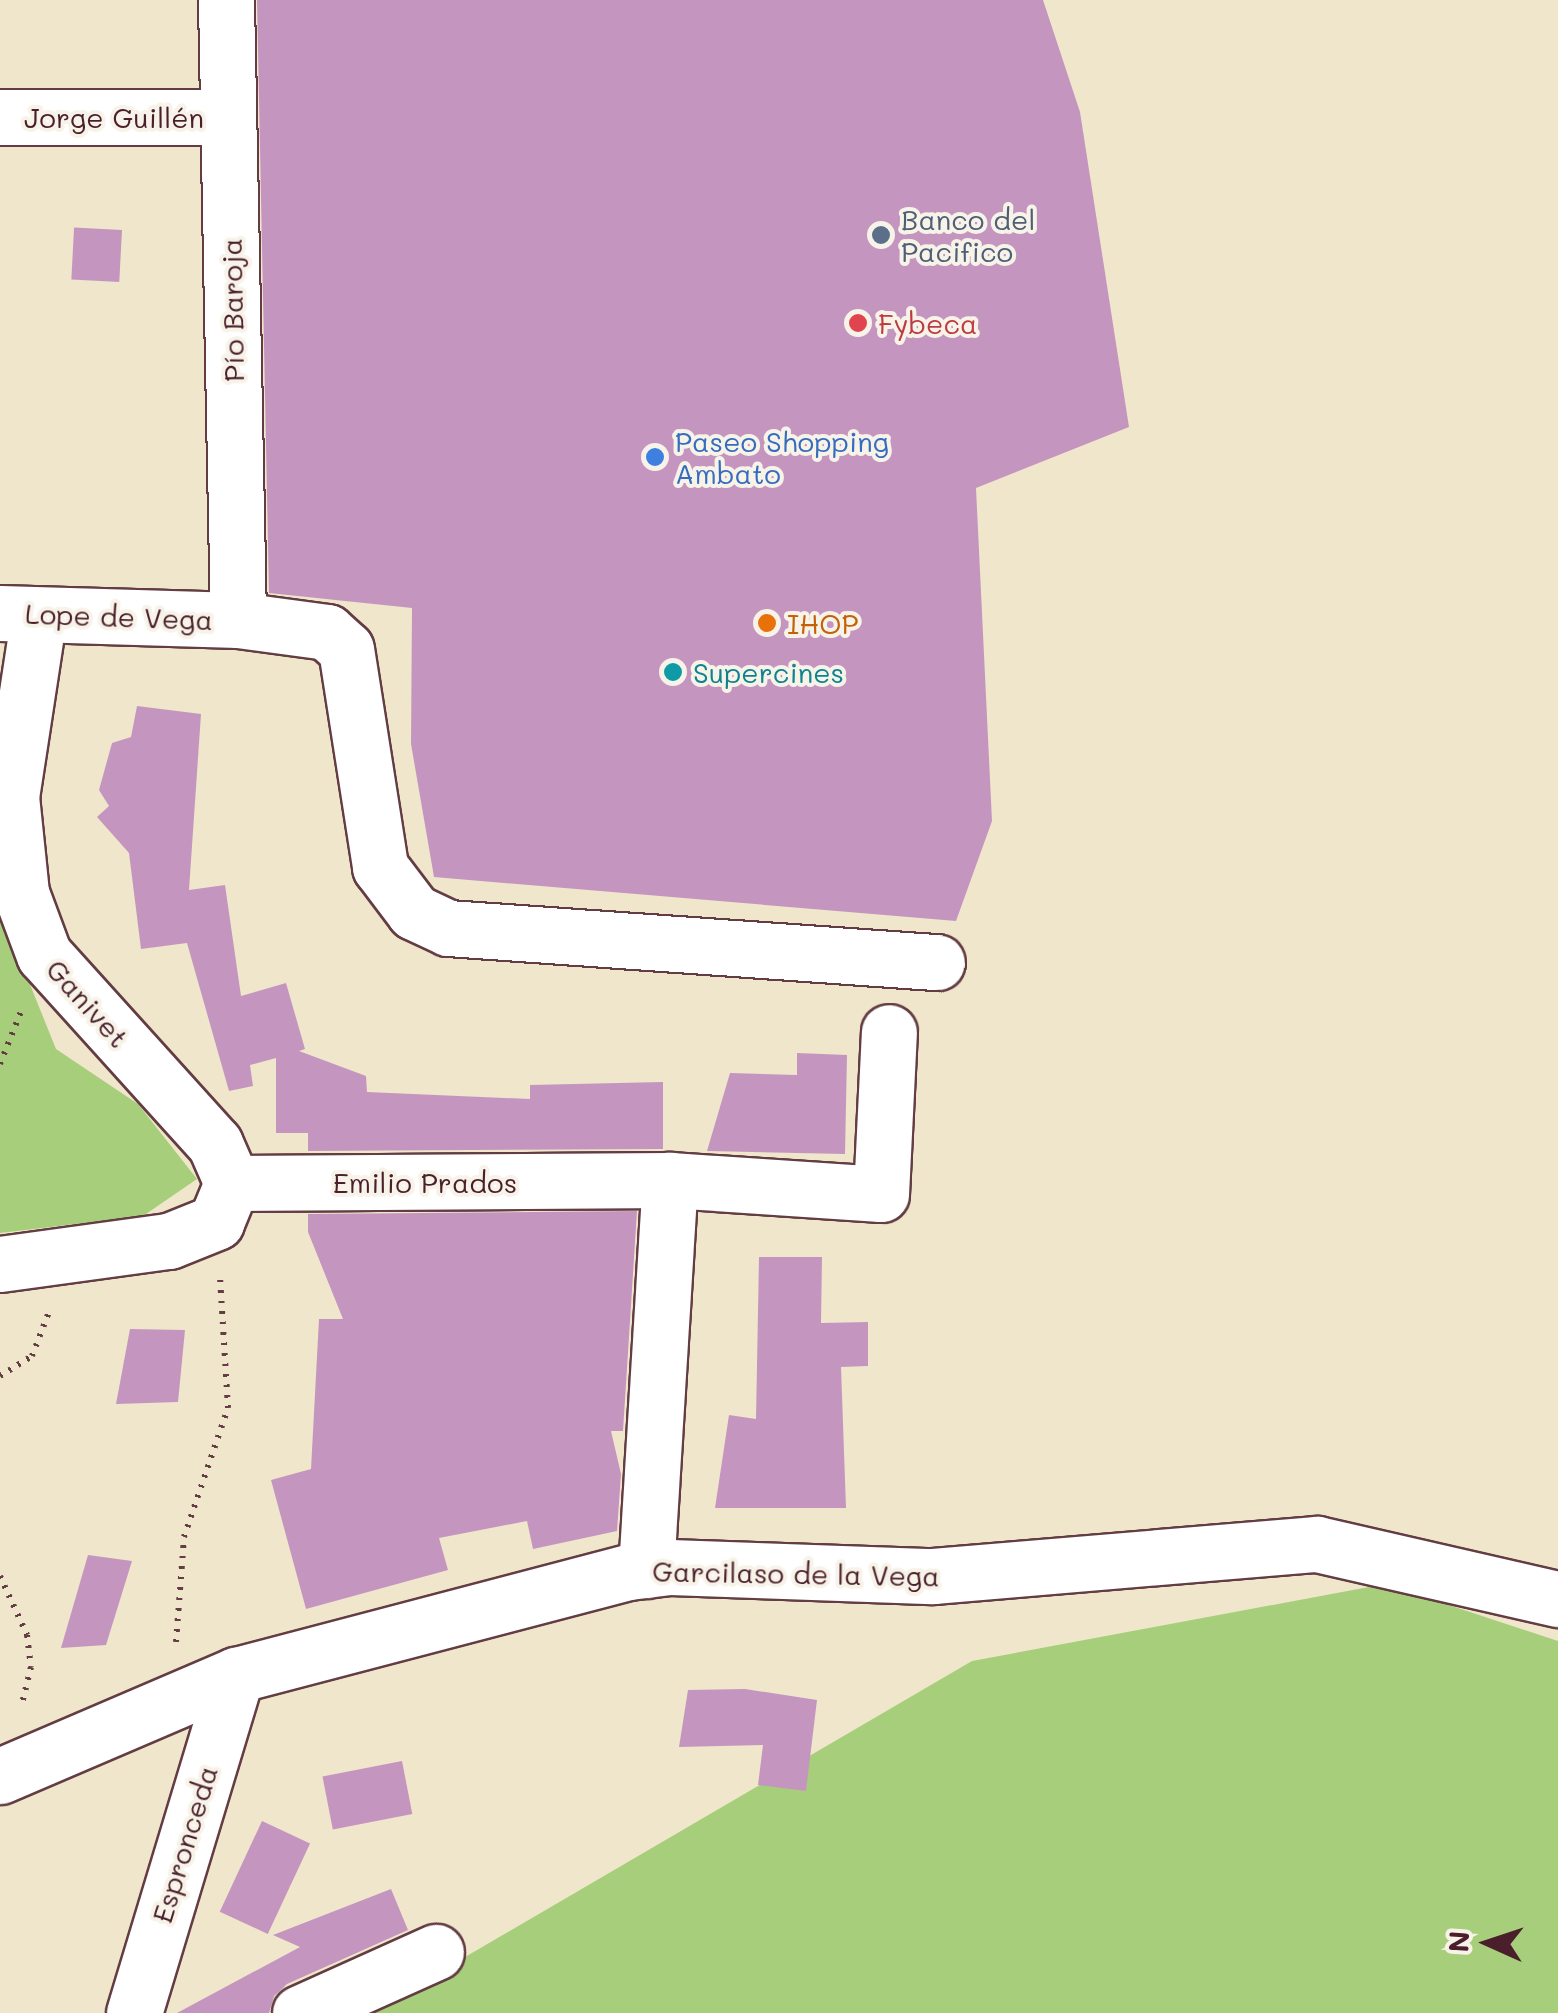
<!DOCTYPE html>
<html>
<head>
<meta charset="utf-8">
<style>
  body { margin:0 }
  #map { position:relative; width:1558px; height:2013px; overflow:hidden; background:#f0e6cb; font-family:Mali,sans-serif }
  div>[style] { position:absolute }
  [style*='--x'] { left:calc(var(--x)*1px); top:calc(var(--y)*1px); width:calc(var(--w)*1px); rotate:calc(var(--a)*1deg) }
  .green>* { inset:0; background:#a7cf7b }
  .building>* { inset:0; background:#c496bf; transform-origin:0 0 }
  .path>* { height:6px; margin-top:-3px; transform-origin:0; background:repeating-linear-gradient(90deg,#633d43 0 2.5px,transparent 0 10.5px) }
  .roads { filter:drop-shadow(2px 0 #633d43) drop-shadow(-2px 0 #633d43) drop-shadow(0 2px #633d43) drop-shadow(0 -2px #633d43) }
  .minor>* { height:55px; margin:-27.5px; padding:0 27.5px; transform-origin:27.5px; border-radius:27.5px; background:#fff }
  .dots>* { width:28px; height:28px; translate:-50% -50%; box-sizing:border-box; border:5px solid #f7f3e8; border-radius:50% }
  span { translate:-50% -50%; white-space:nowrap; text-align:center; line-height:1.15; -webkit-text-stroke:8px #f7f3e8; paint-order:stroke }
  .street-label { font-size:28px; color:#4a1f2b }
  .service-label { font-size:28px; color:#4e5e75 }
  .left { translate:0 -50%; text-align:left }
  .health-label { font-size:28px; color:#be3a42 }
  .shop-label { font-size:28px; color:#366cbe }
  .food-label { font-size:28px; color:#c56008 }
  .culture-label { font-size:28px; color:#0d838f }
  .north { position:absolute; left:1438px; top:1893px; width:100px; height:100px; -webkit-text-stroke:8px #f7f3e8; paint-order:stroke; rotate:273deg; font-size:28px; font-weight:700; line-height:40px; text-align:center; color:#4a1f2b }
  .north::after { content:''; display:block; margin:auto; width:35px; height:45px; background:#4a1f2b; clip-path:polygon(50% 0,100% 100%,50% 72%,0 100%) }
</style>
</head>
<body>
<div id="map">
  <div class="green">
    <i style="clip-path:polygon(0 910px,56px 1049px,138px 1104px,197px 1179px,143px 1216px,0 1233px)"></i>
    <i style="clip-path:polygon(1385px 1584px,1558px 1641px,1558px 2013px,321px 2013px,448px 1967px,972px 1661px)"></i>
  </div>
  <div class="building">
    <i style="clip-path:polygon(257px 0,1043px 0,1080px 112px,1129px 427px,976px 488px,992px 821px,956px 921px,434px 877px,411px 744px,412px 608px,269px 593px)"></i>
    <i style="left:122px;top:230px;width:52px;height:48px;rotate:93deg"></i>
    <i style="clip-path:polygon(137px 706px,201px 714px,189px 890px,225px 885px,241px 996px,286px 983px,305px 1049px,299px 1051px,366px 1076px,367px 1092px,530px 1099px,530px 1085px,663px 1082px,663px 1149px,308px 1151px,308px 1133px,276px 1133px,276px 1058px,250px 1065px,253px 1086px,229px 1091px,187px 943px,141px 949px,129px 853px,97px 817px,109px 806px,99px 790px,112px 743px,131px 737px)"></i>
    <i style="clip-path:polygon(797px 1053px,847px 1055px,845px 1154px,707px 1151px,730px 1073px,797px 1075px)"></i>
    <i style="clip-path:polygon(637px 1211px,623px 1431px,611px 1431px,621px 1474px,617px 1531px,533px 1549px,527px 1521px,439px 1538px,448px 1570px,306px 1609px,271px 1480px,311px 1469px,319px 1319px,343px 1319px,308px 1232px,308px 1214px)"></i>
    <i style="clip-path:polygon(759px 1257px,822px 1257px,821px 1323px,868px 1322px,868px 1366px,841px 1367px,846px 1508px,715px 1508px,729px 1415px,756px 1419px)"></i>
    <i style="clip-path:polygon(130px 1329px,185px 1330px,178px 1402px,116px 1404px)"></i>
    <i style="clip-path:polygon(88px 1555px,132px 1561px,106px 1645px,61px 1648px)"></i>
    <i style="clip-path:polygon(745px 1689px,817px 1700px,806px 1791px,758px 1785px,763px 1745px,679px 1747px,688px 1690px)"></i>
    <i style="left:402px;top:1761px;width:54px;height:81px;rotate:79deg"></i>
    <i style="left:262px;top:1821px;width:53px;height:100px;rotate:25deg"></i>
    <i style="clip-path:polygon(391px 1889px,408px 1930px,287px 1984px,274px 1996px,269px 2013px,177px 2013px,300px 1947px,273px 1935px)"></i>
  </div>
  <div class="path">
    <i style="--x:0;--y:1064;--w:59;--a:-68.2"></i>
    <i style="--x:0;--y:1376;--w:38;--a:-32"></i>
    <i style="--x:32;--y:1356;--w:50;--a:-69"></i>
    <i style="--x:0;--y:1576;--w:65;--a:65.4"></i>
    <i style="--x:27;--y:1635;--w:32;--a:83"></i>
    <i style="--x:31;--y:1667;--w:36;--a:104"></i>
    <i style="--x:176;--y:1642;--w:105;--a:-85.6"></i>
    <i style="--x:184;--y:1537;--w:136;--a:-71.2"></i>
    <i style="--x:228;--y:1408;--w:130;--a:-93.5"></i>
  </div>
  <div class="roads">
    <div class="minor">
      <i style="--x:226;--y:0;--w:620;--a:88.89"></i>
      <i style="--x:0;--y:117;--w:228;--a:0"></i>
      <i style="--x:0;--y:613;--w:238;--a:1.7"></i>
      <i style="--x:238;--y:620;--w:90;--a:7.7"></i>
      <i style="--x:327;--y:632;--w:25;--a:42"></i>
      <i style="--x:346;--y:649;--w:221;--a:81.1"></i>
      <i style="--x:380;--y:867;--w:56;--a:52.9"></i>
      <i style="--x:414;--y:912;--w:38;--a:25"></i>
      <i style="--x:448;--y:928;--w:490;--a:4"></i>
      <i style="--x:232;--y:1183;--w:438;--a:-0.4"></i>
      <i style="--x:670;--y:1180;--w:211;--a:3.8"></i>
      <i style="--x:881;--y:1194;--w:162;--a:-87.2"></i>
      <i style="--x:0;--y:1264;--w:171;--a:-7.8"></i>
      <i style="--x:169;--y:1241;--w:51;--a:-22"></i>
      <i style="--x:216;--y:1222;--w:42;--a:-67.7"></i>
      <i style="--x:232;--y:1183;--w:43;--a:-113.6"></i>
      <i style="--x:215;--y:1144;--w:255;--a:-132.1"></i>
      <i style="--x:44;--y:955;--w:66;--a:-110.4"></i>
      <i style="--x:21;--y:893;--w:97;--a:-95.9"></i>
      <i style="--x:11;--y:797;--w:184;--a:-81.3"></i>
      <i style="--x:646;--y:1570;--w:391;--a:-86.5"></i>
      <i style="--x:0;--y:1776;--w:257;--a:-23.2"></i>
      <i style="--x:236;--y:1675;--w:406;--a:-14.7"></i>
      <i style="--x:629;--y:1572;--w:41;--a:-7"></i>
      <i style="--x:670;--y:1567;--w:263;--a:2"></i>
      <i style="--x:933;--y:1576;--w:385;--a:-4.8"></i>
      <i style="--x:1317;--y:1544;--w:247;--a:12.9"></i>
      <i style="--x:134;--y:2013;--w:353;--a:-73.2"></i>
      <i style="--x:300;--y:2013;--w:149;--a:-24.2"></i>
    </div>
  </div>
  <div class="dots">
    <i style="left:881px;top:235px;background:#5c6f8a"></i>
    <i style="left:858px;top:323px;background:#e0444e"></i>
    <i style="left:655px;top:457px;background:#3f7fe0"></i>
    <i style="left:767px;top:623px;background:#e8710a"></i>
    <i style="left:673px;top:672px;background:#0f9aa8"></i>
  </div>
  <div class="street-label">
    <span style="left:114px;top:117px">Jorge Guillén</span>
    <span style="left:232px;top:310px;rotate:-91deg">Pío Baroja</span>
    <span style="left:119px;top:616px;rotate:2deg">Lope de Vega</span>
    <span style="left:88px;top:1003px;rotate:48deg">Ganivet</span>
    <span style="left:425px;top:1182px">Emilio Prados</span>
    <span style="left:796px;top:1573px;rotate:1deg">Garcilaso de la Vega</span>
    <span style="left:184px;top:1844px;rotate:-73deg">Espronceda</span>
  </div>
  <div class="service-label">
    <span class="left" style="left:901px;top:235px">Banco del<br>Pacifico</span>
  </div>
  <div class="health-label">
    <span class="left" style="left:878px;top:323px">Fybeca</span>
  </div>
  <div class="shop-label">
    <span class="left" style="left:675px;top:457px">Paseo Shopping<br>Ambato</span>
  </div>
  <div class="food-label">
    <span class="left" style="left:787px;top:623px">IHOP</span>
  </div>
  <div class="culture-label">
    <span class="left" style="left:693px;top:672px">Supercines</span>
  </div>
  <div class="north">N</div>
</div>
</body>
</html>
